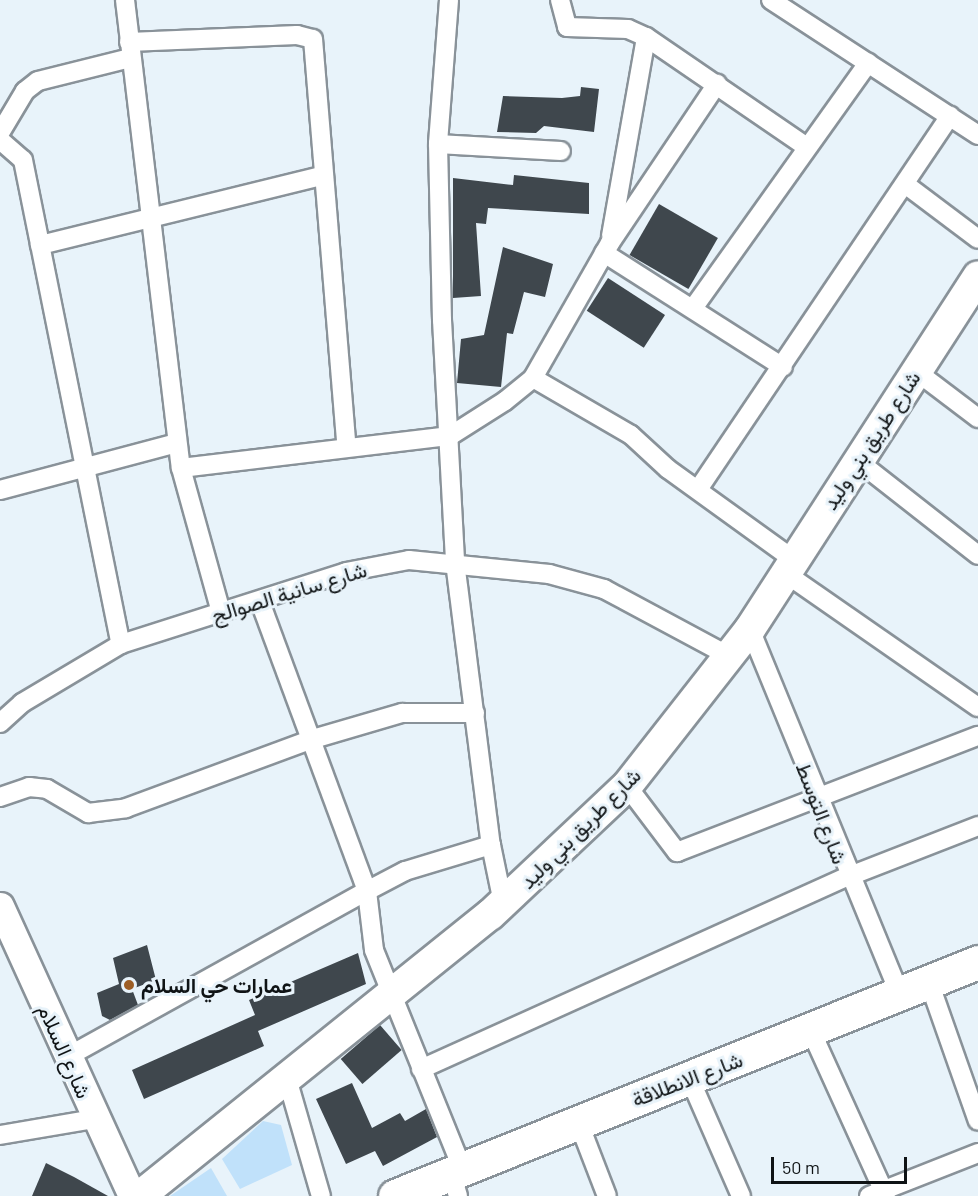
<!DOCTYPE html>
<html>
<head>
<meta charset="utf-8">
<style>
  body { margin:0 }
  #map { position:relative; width:978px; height:1196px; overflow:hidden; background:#e8f3fa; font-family:Barlow,Vazirmatn,sans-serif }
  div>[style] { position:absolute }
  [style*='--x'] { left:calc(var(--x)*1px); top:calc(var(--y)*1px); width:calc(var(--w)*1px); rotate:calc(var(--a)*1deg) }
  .green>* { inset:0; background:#c0e1fa }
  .building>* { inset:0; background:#3f474d; transform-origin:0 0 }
  .roads { filter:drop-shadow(2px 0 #899299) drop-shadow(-2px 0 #899299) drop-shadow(0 2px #899299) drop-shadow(0 -2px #899299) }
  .street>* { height:18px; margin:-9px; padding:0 9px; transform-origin:9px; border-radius:9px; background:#fff }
  .secondary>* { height:27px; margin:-13.5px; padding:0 13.5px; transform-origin:13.5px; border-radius:13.5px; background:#fff }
  .primary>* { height:30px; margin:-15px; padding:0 15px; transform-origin:15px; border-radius:15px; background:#fff }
  .highway>* { height:33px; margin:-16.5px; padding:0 16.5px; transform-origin:16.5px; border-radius:16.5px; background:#fff }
  .dots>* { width:16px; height:16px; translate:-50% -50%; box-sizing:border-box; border:3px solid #e8f3fa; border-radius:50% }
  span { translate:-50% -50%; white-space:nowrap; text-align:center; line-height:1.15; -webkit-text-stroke:6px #e8f3fa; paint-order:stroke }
  .street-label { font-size:21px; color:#0f1315 }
  .poi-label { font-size:21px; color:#0f1315; font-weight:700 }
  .left { translate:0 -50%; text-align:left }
  .scale { position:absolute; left:771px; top:1157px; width:136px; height:27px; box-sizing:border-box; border:3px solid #0f1315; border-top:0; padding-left:8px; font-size:18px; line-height:21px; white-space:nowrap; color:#0f1315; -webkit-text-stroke:4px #e8f3fa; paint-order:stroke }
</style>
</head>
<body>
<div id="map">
  <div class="green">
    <i style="clip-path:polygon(263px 1121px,281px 1125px,292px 1165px,240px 1189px,222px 1159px)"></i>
    <i style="clip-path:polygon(211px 1168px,227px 1196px,170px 1196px)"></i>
  </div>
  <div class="building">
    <i style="clip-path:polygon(581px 87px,599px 89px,594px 132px,544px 126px,536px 133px,497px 132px,503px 96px,562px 98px,580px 96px)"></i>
    <i style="clip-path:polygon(514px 175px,589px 183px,589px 214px,488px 208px,486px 224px,476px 223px,481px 296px,453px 298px,453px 178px,513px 185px)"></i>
    <i style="left:659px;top:204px;width:68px;height:59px;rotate:30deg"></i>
    <i style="clip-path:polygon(503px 247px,553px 264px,545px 297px,524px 292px,513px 334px,507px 333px,501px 387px,457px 383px,461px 339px,484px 335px)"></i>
    <i style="left:608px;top:278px;width:68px;height:39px;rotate:33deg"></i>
    <i style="clip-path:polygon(147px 945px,156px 980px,132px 989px,138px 1005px,110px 1020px,102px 1016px,97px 993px,119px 984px,113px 958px)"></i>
    <i style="clip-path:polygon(358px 953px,366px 984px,258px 1031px,264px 1046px,144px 1099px,132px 1070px,255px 1015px,249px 1000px)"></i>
    <i style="left:380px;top:1025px;width:33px;height:52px;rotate:49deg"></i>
    <i style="clip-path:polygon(352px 1083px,372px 1128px,400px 1113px,405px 1121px,426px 1109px,437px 1137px,383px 1166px,375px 1151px,346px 1164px,316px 1099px)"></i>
    <i style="clip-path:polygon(46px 1163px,74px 1177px,108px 1196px,32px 1196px)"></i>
  </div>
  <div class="roads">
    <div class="street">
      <i style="--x:125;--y:0;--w:471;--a:83.2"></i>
      <i style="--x:181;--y:468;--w:149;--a:74.5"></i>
      <i style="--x:449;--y:0;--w:144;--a:94.4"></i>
      <i style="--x:438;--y:144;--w:176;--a:88.7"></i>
      <i style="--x:442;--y:320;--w:242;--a:86.9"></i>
      <i style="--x:455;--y:562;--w:285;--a:82.8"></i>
      <i style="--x:560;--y:0;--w:28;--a:75"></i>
      <i style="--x:567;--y:27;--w:61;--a:1.9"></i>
      <i style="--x:628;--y:29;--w:20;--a:24"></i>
      <i style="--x:646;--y:37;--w:193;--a:34.4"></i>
      <i style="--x:771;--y:0;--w:247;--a:33.1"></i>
      <i style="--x:129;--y:42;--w:168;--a:-2.4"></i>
      <i style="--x:297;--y:35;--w:16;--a:14"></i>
      <i style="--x:313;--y:39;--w:406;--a:85.3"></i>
      <i style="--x:0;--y:133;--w:49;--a:-59.2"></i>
      <i style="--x:25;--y:91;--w:16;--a:-38"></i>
      <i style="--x:38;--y:81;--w:95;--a:-14"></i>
      <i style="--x:0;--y:140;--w:30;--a:41"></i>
      <i style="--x:23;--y:160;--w:494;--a:78.6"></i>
      <i style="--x:438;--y:144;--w:123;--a:3.3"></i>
      <i style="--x:905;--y:184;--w:91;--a:37"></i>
      <i style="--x:611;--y:236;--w:202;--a:-80"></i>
      <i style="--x:40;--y:245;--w:292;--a:-13.8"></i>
      <i style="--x:604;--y:253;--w:212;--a:32.5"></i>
      <i style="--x:694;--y:307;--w:300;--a:-54.5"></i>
      <i style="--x:916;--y:371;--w:78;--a:37.2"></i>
      <i style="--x:533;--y:378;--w:113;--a:30.2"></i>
      <i style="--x:631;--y:435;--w:50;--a:42.6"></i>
      <i style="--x:668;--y:469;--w:154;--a:35.8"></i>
      <i style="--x:858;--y:461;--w:152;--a:38.1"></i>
      <i style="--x:181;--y:468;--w:271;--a:-6.8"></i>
      <i style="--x:450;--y:436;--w:65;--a:-32.5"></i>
      <i style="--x:505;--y:401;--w:36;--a:-39"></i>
      <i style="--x:533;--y:378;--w:155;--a:-60.3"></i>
      <i style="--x:610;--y:243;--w:192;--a:-56.1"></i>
      <i style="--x:699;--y:488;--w:449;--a:-56"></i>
      <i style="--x:0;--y:490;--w:183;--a:-14.9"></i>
      <i style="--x:785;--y:573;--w:235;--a:34.8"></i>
      <i style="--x:750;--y:629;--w:395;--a:67.7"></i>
      <i style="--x:0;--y:723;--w:30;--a:-42"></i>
      <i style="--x:22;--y:703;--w:115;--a:-30.8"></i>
      <i style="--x:121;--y:644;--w:236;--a:-17.7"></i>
      <i style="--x:346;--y:572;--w:64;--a:-10.8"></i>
      <i style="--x:409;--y:560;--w:141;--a:5.7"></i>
      <i style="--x:549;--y:574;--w:57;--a:15.3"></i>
      <i style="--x:604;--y:589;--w:142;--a:28.2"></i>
      <i style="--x:627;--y:786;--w:83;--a:52.9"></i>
      <i style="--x:677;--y:852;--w:323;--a:-21.1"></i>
      <i style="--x:0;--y:797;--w:31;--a:-19"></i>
      <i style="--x:29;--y:787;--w:18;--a:6"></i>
      <i style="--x:47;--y:789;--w:48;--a:30.3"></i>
      <i style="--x:88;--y:813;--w:38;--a:-7"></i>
      <i style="--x:126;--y:808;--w:199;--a:-20.3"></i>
      <i style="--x:313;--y:739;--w:93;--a:-16.3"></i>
      <i style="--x:402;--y:713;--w:73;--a:0"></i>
      <i style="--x:929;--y:982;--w:147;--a:70.6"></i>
      <i style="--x:811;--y:1031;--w:181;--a:65.6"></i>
      <i style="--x:67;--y:1057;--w:343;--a:-29"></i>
      <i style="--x:367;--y:891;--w:308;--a:-110.3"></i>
      <i style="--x:421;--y:1069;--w:467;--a:-24.3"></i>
      <i style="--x:847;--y:877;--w:141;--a:-21.3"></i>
      <i style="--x:286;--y:1075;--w:126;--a:73.9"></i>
      <i style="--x:689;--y:1077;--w:130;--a:66.4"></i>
      <i style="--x:578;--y:1121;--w:80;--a:68.9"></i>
      <i style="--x:0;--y:1135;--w:96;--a:-9.6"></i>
      <i style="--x:462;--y:1168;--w:235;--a:-112"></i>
      <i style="--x:374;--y:950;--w:59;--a:-96.8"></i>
      <i style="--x:367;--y:891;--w:43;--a:-27.8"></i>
      <i style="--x:405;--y:871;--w:90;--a:-16.8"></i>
      <i style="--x:491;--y:845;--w:59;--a:78.3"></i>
      <i style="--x:451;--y:1173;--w:24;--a:73"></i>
      <i style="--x:869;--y:1196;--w:117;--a:-21.5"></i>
    </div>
    <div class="secondary">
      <i style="--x:0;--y:906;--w:319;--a:65.5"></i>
    </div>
    <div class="primary">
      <i style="--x:140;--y:1196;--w:449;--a:-38.8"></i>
      <i style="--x:490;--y:915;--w:188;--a:-43.3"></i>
      <i style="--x:627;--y:786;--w:199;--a:-51.9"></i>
      <i style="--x:750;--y:629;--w:420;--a:-57.1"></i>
    </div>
    <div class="highway">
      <i style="--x:395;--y:1196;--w:628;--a:-21.87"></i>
    </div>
  </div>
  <div class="dots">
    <i style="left:129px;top:985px;background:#9d5e25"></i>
  </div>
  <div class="street-label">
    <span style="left:871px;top:440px;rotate:-57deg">شارع طريق بني وليد</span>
    <span style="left:289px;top:592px;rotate:-17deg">شارع سانية الصوالح</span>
    <span style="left:822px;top:813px;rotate:69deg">شارع التوسط</span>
    <span style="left:580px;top:828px;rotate:-45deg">شارع طريق بني وليد</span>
    <span style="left:65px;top:1051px;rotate:66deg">شارع السلام</span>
    <span style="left:687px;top:1079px;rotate:-21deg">شارع الانطلاقة</span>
  </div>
  <div class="poi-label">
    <span class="left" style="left:141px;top:985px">عمارات حي السلام</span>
  </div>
  <div class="scale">50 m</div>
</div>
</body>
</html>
